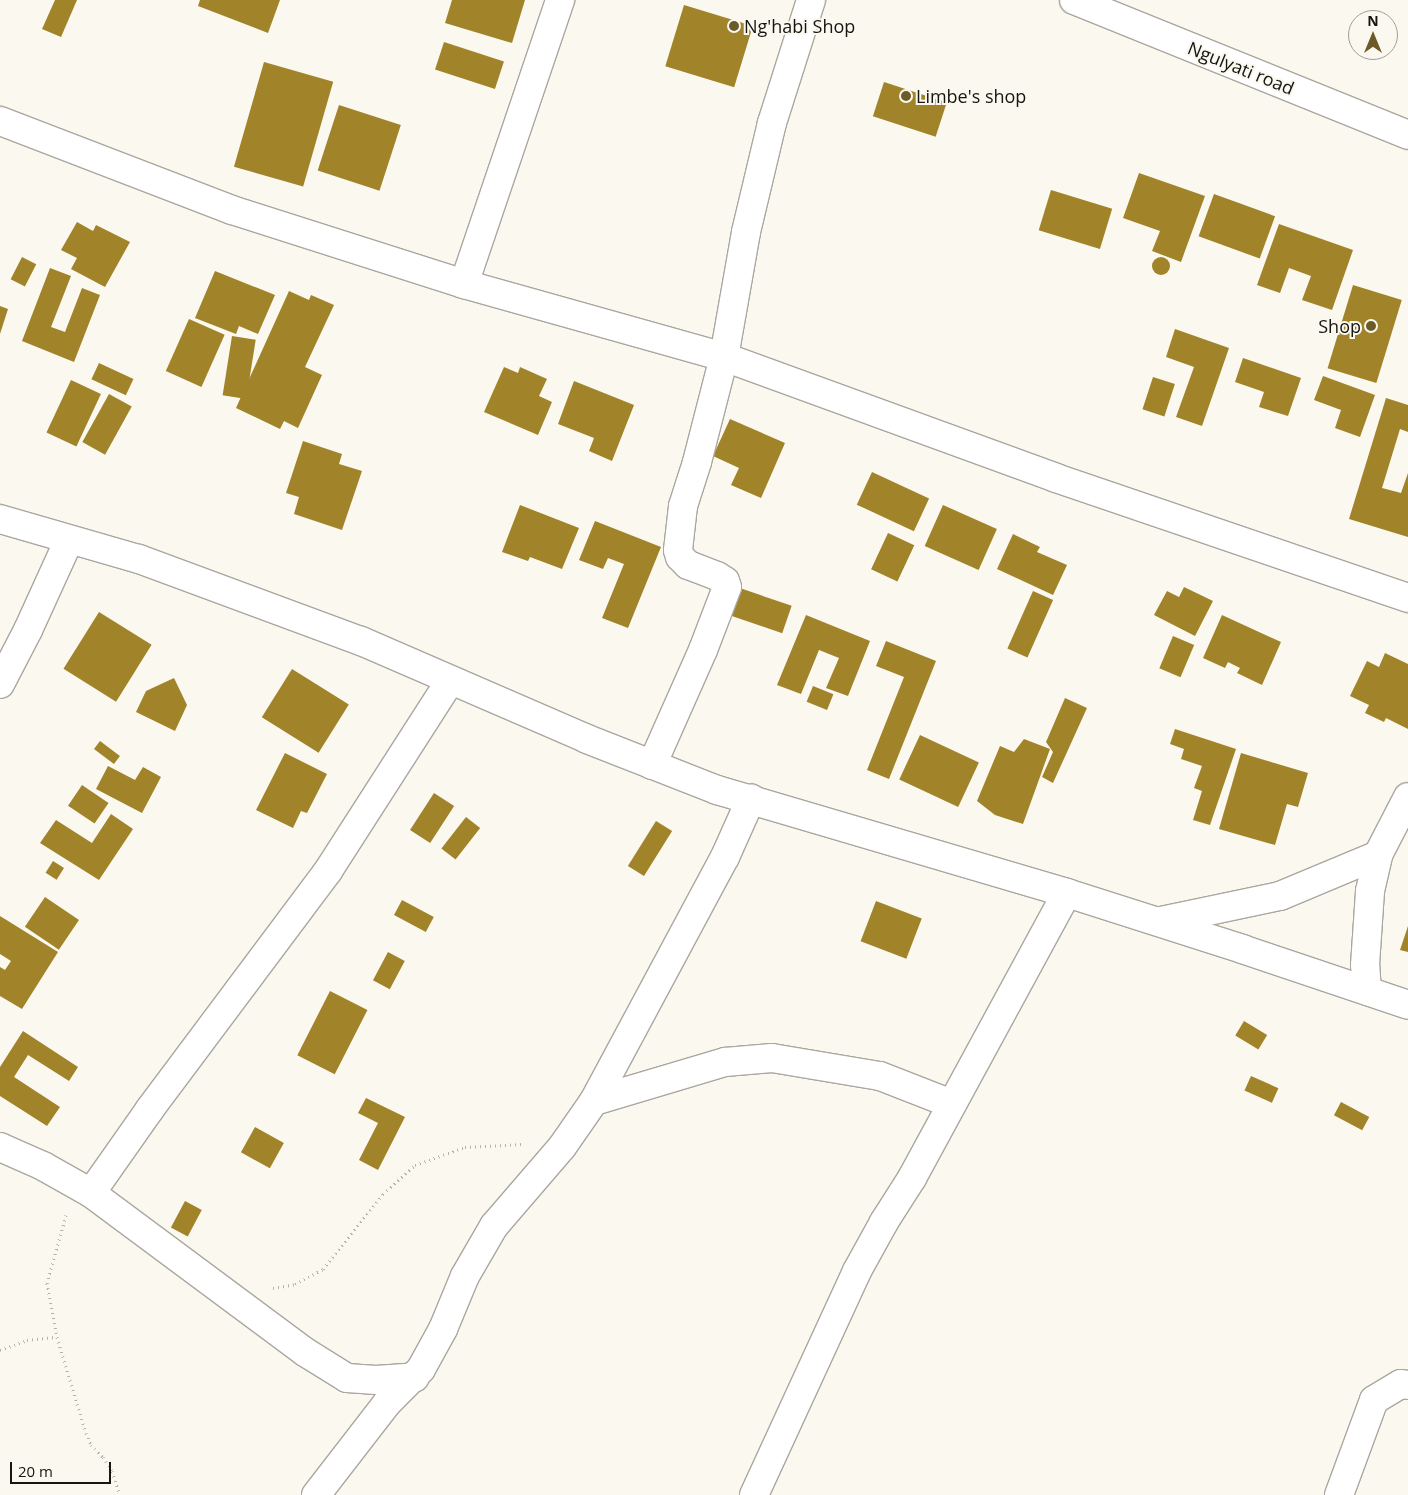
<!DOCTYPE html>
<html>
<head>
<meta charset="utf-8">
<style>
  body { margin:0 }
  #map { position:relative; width:1408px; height:1495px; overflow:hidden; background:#fbf8f0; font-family:"Open Sans",sans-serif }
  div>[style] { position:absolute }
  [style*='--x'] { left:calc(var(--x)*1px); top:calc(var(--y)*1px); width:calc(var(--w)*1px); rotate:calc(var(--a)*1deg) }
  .building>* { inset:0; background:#a18329; transform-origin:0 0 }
  .round { border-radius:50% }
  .path>* { height:3px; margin-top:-1.5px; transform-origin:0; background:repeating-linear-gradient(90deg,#b5b2ac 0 1px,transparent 0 5px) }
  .roads { filter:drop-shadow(1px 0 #aaa7a0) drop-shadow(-1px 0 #aaa7a0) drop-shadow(0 1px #aaa7a0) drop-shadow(0 -1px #aaa7a0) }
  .street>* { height:28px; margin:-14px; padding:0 14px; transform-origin:14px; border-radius:14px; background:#fff }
  .secondary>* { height:28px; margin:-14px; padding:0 14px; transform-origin:14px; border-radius:14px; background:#fff }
  .dots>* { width:14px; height:14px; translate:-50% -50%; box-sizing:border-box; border:2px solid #fbf8f0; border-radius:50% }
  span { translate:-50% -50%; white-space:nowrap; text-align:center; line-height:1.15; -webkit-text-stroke:4px #fbf8f0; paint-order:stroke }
  .poi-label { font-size:18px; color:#151512 }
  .left { translate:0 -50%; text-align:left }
  .right { translate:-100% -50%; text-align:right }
  .street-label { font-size:18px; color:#151512 }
  .north { position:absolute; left:1348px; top:10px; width:50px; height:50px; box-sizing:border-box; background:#fbf8f0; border:1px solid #9f9d97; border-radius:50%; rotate:0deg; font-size:14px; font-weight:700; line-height:20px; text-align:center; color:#151512 }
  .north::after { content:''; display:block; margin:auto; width:18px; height:22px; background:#6c5a28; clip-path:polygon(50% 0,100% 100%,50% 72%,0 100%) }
  .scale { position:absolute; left:10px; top:1462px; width:101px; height:22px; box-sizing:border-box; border:2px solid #151512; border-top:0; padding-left:6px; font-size:15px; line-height:18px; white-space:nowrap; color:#151512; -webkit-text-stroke:4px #fbf8f0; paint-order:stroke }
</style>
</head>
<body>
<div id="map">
  <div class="building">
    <i style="clip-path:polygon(55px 0,77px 0,61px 37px,42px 29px)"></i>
    <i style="clip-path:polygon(200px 0,280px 0,268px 33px,198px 6px)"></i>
    <i style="clip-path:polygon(452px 0,525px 0,512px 43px,445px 23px)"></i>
    <i style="left:684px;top:5px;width:72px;height:64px;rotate:17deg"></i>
    <i style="left:444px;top:42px;width:63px;height:29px;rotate:18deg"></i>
    <i style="left:264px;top:62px;width:72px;height:109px;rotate:16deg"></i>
    <i style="left:884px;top:82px;width:66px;height:36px;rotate:18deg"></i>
    <i style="left:339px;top:105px;width:65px;height:69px;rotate:18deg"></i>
    <i style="clip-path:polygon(1139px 173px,1205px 196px,1181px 262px,1152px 251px,1160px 231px,1123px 218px)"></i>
    <i style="left:1051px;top:190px;width:64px;height:42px;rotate:17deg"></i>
    <i style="left:1214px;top:194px;width:65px;height:45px;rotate:20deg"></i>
    <i style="clip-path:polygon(77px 222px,93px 231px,96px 225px,130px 242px,105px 287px,71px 269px,77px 258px,61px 250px)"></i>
    <i style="clip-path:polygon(1279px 224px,1353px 250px,1332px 310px,1302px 300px,1311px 276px,1289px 268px,1280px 293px,1257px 285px)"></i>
    <i class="round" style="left:1152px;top:257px;width:18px;height:18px"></i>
    <i style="left:22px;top:257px;width:16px;height:25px;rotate:27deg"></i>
    <i style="clip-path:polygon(50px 268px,71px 276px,51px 327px,65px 332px,82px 288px,100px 295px,74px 362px,22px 341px)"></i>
    <i style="clip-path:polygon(215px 271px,275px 295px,258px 334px,239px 326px,236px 334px,195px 318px)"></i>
    <i style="left:1353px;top:285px;width:51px;height:87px;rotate:17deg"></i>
    <i style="clip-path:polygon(289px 291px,309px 300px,311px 295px,334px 305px,305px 367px,322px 375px,298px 428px,284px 421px,280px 429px,236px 408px)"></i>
    <i style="clip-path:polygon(0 306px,8px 309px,0 334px)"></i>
    <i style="left:189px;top:319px;width:39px;height:57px;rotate:24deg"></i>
    <i style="clip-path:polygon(1175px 329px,1229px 348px,1202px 426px,1176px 417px,1194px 367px,1166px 357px)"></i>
    <i style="left:232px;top:336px;width:24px;height:60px;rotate:9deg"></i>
    <i style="clip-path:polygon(1243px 358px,1301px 378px,1288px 416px,1259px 407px,1264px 392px,1235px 382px)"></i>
    <i style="left:99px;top:363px;width:38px;height:18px;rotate:25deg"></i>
    <i style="clip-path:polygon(504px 367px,518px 373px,520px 367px,547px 379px,539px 396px,552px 402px,538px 435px,484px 412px)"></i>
    <i style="clip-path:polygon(1323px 376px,1375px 395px,1360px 437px,1335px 428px,1341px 410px,1314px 400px)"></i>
    <i style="left:1153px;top:377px;width:23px;height:34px;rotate:18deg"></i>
    <i style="left:71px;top:380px;width:33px;height:58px;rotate:25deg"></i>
    <i style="clip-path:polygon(574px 381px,634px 405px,612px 461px,589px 451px,594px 438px,558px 424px)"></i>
    <i style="left:109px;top:394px;width:26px;height:55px;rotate:29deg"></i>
    <i style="clip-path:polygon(1386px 398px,1408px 405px,1408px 432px,1400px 429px,1382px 488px,1401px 493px,1408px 473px,1408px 537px,1349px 519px)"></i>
    <i style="clip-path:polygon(730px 419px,785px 443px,761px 498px,731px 485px,739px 468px,713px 456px)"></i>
    <i style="clip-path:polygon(303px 441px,342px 454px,339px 464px,362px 471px,342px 530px,294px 514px,299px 497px,286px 493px)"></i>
    <i style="left:872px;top:472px;width:63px;height:36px;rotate:25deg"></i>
    <i style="clip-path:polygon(520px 505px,579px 528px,562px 569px,530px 557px,528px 561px,502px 552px)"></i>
    <i style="left:943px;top:505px;width:59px;height:45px;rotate:24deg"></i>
    <i style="clip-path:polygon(595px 521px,661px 547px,628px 628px,602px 618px,624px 564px,608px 558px,603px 569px,579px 560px)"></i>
    <i style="left:888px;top:533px;width:29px;height:40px;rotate:25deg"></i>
    <i style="clip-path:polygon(1013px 534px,1040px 547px,1037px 552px,1067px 565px,1053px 595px,997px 569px)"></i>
    <i style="left:734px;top:586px;width:61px;height:29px;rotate:19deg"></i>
    <i style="clip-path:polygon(1184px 587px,1213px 601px,1195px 636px,1154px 615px,1167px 591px,1179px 597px)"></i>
    <i style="left:1033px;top:591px;width:22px;height:63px;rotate:24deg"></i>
    <i style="left:99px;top:612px;width:62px;height:67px;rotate:32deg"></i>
    <i style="clip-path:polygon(806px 615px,870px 641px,848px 696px,826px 688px,839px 658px,819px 650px,801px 694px,777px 685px)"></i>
    <i style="clip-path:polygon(1222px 615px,1281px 642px,1262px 685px,1237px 673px,1240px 668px,1228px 662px,1225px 668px,1203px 658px)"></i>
    <i style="left:1173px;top:636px;width:23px;height:35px;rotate:23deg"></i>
    <i style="clip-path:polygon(886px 641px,936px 661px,889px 779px,867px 770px,904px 677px,876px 666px)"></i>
    <i style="clip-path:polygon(1385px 653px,1408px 664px,1408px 729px,1386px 718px,1384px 722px,1365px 713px,1369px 705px,1350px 696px,1367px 661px,1379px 667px)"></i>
    <i style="left:292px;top:669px;width:67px;height:57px;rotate:32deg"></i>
    <i style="clip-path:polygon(174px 678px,187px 705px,175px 731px,136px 712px,146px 691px)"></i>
    <i style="left:813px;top:686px;width:22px;height:17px;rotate:22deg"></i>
    <i style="clip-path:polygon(1065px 698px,1087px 708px,1053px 783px,1042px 777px,1053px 752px,1046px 742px)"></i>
    <i style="clip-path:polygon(1175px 729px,1236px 749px,1210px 825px,1193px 820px,1202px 791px,1194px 788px,1202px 766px,1181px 759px,1184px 749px,1170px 744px)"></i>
    <i style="left:920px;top:735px;width:65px;height:49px;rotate:25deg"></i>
    <i style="clip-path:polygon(1024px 739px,1050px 749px,1023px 824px,995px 815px,977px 801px,1000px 746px,1014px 752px)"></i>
    <i style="left:100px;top:741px;width:25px;height:10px;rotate:37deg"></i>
    <i style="clip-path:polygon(285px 753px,327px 774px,307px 813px,301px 811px,293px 828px,256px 810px)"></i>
    <i style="clip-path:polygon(1241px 753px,1308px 773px,1298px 807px,1287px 804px,1275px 845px,1219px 829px)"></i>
    <i style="clip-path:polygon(108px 766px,135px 780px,143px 767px,161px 777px,142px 813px,96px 789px)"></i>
    <i style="left:82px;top:785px;width:32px;height:25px;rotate:34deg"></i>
    <i style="left:434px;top:793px;width:24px;height:44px;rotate:33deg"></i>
    <i style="clip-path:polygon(111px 814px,133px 829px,99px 880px,40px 843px,56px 820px,92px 843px)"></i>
    <i style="left:466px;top:817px;width:18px;height:40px;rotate:38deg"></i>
    <i style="left:656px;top:821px;width:19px;height:53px;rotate:32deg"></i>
    <i style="left:53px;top:861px;width:13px;height:14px;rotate:32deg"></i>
    <i style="left:45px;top:897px;width:41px;height:36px;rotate:34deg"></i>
    <i style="left:402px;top:900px;width:36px;height:17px;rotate:28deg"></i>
    <i style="left:876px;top:901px;width:49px;height:43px;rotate:21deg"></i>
    <i style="clip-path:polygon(0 916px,58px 952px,22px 1009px,0 996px,0 967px,5px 970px,11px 961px,0 954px)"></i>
    <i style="clip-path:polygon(1408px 926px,1408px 952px,1400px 950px)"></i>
    <i style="left:388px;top:952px;width:19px;height:32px;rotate:28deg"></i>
    <i style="left:330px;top:991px;width:42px;height:72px;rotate:27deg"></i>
    <i style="left:1244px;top:1021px;width:27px;height:17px;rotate:31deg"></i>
    <i style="clip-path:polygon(23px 1031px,78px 1067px,69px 1081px,28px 1055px,14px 1077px,60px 1107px,47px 1126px,0 1096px,0 1067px)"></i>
    <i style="left:1251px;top:1076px;width:30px;height:16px;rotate:24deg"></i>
    <i style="clip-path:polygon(366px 1098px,405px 1117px,378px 1170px,359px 1160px,378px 1123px,358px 1113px)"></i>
    <i style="left:1341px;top:1102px;width:32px;height:15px;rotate:28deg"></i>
    <i style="left:255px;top:1127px;width:33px;height:29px;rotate:29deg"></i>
    <i style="left:185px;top:1201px;width:19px;height:30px;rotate:28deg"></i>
  </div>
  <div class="path">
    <i style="--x:66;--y:1215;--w:71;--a:105.6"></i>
    <i style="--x:47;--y:1283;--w:55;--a:79.5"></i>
    <i style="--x:57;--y:1337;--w:100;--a:73.2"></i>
    <i style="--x:86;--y:1433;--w:13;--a:67"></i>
    <i style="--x:91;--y:1445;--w:17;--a:45"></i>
    <i style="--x:103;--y:1457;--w:17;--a:57"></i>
    <i style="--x:112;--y:1471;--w:25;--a:72"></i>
    <i style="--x:273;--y:1288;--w:22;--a:-10"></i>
    <i style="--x:295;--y:1284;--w:32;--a:-28"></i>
    <i style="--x:323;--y:1269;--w:96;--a:-51.3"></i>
    <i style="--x:383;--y:1194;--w:43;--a:-42.2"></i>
    <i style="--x:415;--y:1165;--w:53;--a:-19.8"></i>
    <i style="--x:465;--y:1147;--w:57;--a:-3"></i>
    <i style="--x:0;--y:1350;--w:29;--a:-20"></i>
    <i style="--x:27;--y:1340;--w:30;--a:-6"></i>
  </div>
  <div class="roads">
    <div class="street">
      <i style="--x:0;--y:121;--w:248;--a:21"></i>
      <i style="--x:232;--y:210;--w:244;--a:17.7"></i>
      <i style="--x:464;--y:284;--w:270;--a:15.7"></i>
      <i style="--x:724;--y:357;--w:353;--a:20"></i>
      <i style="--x:1056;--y:478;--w:372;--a:18.8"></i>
      <i style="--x:464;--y:284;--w:300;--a:-71.3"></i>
      <i style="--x:0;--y:519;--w:145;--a:16.1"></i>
      <i style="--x:139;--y:559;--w:237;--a:20.3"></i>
      <i style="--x:361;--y:641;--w:246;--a:23.4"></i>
      <i style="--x:587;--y:739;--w:140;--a:21.4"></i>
      <i style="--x:717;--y:790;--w:365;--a:16.4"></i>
      <i style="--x:1067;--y:893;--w:184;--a:17.7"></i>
      <i style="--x:1242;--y:949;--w:175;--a:18.6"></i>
      <i style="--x:0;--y:684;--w:61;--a:-62.6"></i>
      <i style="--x:28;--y:630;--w:99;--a:-65.5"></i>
      <i style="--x:652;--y:765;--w:126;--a:-66.1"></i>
      <i style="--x:703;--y:650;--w:67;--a:-69.1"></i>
      <i style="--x:727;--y:587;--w:6;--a:-108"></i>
      <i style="--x:725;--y:581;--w:9;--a:-148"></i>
      <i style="--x:717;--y:576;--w:31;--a:-159"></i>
      <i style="--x:688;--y:565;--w:11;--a:-135"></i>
      <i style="--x:680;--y:557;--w:7;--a:-106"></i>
      <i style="--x:678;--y:550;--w:44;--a:-83.5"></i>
      <i style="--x:683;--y:506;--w:46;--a:-72.3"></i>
      <i style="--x:697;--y:462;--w:108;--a:-75.6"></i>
      <i style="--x:724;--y:357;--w:127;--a:-80"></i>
      <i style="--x:746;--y:232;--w:112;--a:-76.6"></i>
      <i style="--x:772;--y:123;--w:129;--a:-72.4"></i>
      <i style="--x:1161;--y:921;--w:122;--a:-11.9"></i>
      <i style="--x:1280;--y:896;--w:106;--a:-22.7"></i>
      <i style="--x:1367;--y:991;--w:26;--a:-94"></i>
      <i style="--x:1365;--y:965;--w:74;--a:-86.1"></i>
      <i style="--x:1370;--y:891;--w:37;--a:-77"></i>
      <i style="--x:1378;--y:855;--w:65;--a:-62.7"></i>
      <i style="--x:594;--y:1101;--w:137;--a:-16.6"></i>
      <i style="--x:725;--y:1062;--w:47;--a:-4.9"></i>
      <i style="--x:772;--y:1058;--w:109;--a:9.5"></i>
      <i style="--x:880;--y:1076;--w:77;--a:21.3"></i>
      <i style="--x:0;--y:1147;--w:47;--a:23.8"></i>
      <i style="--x:43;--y:1166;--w:55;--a:29.4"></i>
      <i style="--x:91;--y:1193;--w:267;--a:36.6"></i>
      <i style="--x:305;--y:1352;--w:49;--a:31.8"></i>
      <i style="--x:347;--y:1378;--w:29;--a:4"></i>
      <i style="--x:376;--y:1380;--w:39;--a:-4"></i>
      <i style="--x:91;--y:1193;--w:103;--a:-54.9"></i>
      <i style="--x:150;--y:1109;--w:297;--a:-53.2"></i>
      <i style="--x:328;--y:871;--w:226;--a:-57.3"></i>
      <i style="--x:316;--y:1495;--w:116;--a:-52.3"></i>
      <i style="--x:387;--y:1403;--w:48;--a:-45"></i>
      <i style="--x:421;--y:1369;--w:46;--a:-61.2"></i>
      <i style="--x:443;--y:1329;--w:57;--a:-67.5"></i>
      <i style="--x:465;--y:1276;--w:58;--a:-59.9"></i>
      <i style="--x:494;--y:1226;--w:104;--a:-49.3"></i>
      <i style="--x:562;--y:1147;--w:56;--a:-55.2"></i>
      <i style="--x:594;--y:1101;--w:277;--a:-61.8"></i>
      <i style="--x:725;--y:857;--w:64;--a:-65.9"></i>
      <i style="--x:754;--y:1495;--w:247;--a:-65.3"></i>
      <i style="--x:857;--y:1271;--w:56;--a:-61.1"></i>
      <i style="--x:884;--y:1222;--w:52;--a:-57.5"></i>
      <i style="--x:912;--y:1178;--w:324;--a:-61.5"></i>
      <i style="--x:1339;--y:1495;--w:101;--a:-69.8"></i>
      <i style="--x:1374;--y:1400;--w:31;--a:-31"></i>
      <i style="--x:1401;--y:1384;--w:7;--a:8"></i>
    </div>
    <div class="secondary">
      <i style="--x:1074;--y:0;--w:360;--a:22"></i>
    </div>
  </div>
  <div class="dots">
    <i style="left:734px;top:26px;background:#6c5a28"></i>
    <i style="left:906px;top:96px;background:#6c5a28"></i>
    <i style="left:1371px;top:326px;background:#6c5a28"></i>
  </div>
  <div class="poi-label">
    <span class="left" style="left:744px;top:26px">Ng'habi Shop</span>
    <span class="left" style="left:916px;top:96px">Limbe's shop</span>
    <span class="right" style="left:1361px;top:326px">Shop</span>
  </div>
  <div class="street-label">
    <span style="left:1241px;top:68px;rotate:22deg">Ngulyati road</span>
  </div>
  <div class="north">N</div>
  <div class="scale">20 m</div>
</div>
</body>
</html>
